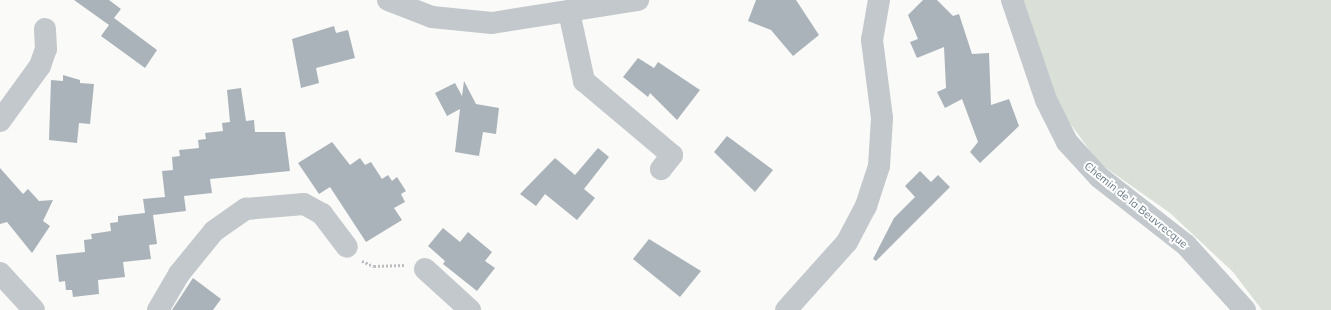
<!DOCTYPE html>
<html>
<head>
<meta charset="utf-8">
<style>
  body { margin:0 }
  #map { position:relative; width:1331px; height:310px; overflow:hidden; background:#fafaf8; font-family:Mulish,sans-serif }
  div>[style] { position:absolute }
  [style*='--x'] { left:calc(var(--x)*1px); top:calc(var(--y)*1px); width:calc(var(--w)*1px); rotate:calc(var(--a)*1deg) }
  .green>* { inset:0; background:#dadfd7 }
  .building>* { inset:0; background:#aab3b9 }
  .path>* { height:2.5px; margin-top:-1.25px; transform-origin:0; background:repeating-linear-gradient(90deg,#bbbfc2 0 2px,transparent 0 4px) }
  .minor>* { height:22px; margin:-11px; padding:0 11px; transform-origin:11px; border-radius:11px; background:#c3c8cc }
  span { translate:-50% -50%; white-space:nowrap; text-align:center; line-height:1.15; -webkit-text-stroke:4px #fff; paint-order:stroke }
  .street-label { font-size:11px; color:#657683 }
</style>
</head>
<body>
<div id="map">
  <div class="green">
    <i style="clip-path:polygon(1023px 0,1331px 0,1331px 310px,1262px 310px,1233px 272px,1170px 213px,1099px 163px,1061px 111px)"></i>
  </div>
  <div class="building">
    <i style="clip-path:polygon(74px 0,109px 0,121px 9px,114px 18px,157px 50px,145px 68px,101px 36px,109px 25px)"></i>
    <i style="clip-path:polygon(756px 0,796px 0,819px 35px,793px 56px,771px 30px,748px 21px)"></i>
    <i style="clip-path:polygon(923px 0,937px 0,953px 16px,959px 14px,972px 54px,989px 53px,991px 105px,1009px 99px,1019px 126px,980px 163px,970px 152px,978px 142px,962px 99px,945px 108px,937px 92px,946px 88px,944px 47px,917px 58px,910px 42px,918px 39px,908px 15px)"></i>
    <i style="clip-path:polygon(334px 26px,336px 33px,348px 30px,355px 58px,316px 68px,319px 83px,301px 88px,292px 39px)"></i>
    <i style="clip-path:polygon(638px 58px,654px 68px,658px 62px,700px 90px,677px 120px,650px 93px,648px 97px,623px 77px)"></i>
    <i style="clip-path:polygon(63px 75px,80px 80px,80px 83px,94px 84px,90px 124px,79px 123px,77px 143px,49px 140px,51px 80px,63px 81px)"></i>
    <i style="clip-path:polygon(464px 81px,476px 104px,499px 108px,496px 134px,483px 132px,479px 156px,455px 152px,460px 109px,447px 116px,435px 93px,455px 83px,462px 96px)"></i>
    <i style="clip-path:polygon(241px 88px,246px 121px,254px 120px,255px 132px,285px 132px,290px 171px,210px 179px,212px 193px,184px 196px,186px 211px,153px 215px,157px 244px,149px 245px,151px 259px,123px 262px,125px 277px,98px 280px,99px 294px,73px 297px,72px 290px,66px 290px,65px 281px,59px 282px,56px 255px,85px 252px,84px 240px,92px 239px,91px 234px,111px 231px,110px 223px,118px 222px,118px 216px,145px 213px,143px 199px,165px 197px,162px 171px,173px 170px,172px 157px,180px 156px,179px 150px,199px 148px,198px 140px,206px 139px,205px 133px,223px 131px,222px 123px,230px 122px,227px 90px)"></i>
    <i style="clip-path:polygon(727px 136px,773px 170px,755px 192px,714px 152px)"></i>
    <i style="clip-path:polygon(332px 142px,350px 165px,360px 158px,365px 165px,371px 162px,382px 179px,388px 175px,392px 181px,397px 177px,406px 191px,401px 194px,405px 202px,394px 208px,402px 220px,366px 242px,330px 187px,319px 194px,298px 163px)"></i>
    <i style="clip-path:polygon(598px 148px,609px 157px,584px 189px,595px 198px,577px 220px,545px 194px,536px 206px,520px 194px,555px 158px,575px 175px)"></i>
    <i style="clip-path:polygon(0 168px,23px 194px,28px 189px,39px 201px,53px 200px,43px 221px,50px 226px,32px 253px,7px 222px,0 224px)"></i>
    <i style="clip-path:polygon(920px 171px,931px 182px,938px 175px,950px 187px,876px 261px,873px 259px,894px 218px,915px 197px,905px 186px)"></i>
    <i style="clip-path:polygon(443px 228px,460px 242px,468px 232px,492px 252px,485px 261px,495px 268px,477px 291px,443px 264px,445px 261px,428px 246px)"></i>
    <i style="clip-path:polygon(649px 239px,701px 271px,680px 297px,633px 259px)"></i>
    <i style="clip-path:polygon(193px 278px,221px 299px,213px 310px,172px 310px)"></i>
  </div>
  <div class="path">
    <i style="--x:362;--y:261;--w:13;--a:23"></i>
    <i style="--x:374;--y:266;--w:30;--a:-2"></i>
  </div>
  <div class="minor">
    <i style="--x:388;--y:0;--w:47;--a:21.1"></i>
    <i style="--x:432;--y:17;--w:60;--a:5.7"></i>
    <i style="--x:492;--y:23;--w:148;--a:-9"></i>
    <i style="--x:1012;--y:0;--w:106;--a:71.2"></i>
    <i style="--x:1046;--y:100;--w:47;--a:63.4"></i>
    <i style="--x:1067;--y:142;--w:47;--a:47.6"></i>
    <i style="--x:1099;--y:177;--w:110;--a:38"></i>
    <i style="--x:1186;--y:245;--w:88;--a:47.8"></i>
    <i style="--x:569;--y:12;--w:71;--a:77.7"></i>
    <i style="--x:584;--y:81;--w:115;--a:40.1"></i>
    <i style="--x:672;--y:155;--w:18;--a:128"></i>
    <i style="--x:0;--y:121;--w:68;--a:-54"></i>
    <i style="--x:40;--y:66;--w:18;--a:-71"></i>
    <i style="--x:46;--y:49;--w:20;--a:-93"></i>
    <i style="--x:425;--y:269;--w:61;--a:42.3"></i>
    <i style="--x:0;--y:273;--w:50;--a:47.4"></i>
    <i style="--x:158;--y:310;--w:42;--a:-59.7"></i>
    <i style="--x:179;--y:274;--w:55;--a:-50.9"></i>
    <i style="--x:214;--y:231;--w:39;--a:-35"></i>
    <i style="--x:246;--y:209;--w:58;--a:-4.9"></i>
    <i style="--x:304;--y:204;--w:21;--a:29"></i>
    <i style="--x:322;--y:214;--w:41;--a:52.9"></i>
    <i style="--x:786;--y:310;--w:91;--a:-48.1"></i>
    <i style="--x:847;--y:242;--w:41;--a:-62.2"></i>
    <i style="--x:866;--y:206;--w:42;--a:-72"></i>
    <i style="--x:879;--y:166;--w:48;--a:-86.4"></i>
    <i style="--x:882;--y:118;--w:79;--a:-97.3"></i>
    <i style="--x:872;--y:40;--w:41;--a:-80.1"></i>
  </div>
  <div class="street-label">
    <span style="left:1136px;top:205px;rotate:39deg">Chemin de la Beuvrecque</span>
  </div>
</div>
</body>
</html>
